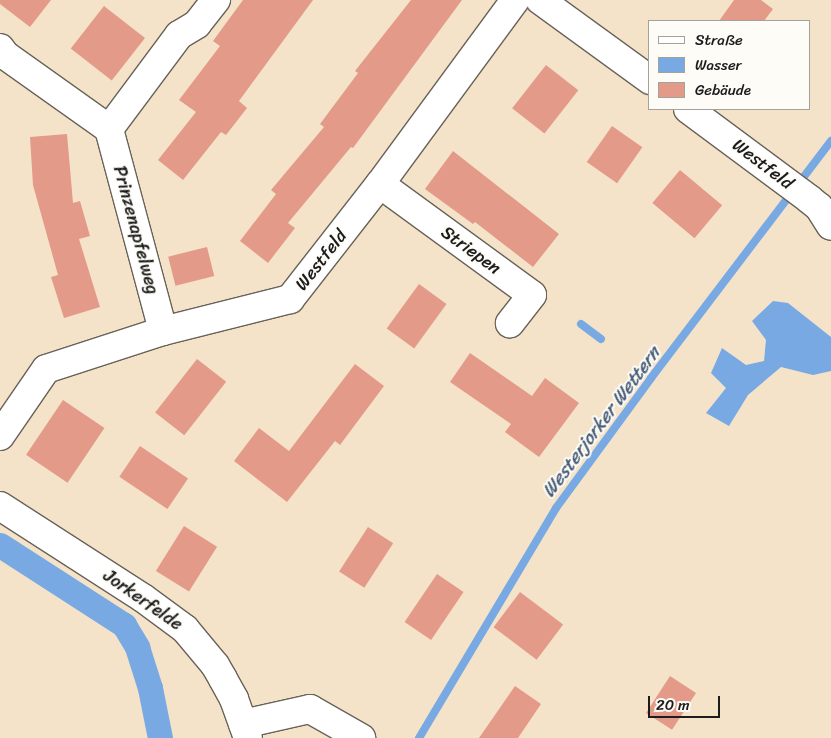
<!DOCTYPE html>
<html>
<head>
<meta charset="utf-8">
<style>
  body { margin:0 }
  #map { position:relative; width:831px; height:738px; overflow:hidden; background:#f4e3c9; font-family:Sriracha,sans-serif }
  div>[style] { position:absolute }
  [style*='--x'] { left:calc(var(--x)*1px); top:calc(var(--y)*1px); width:calc(var(--w)*1px); rotate:calc(var(--a)*1deg) }
  .water>* { inset:0; background:#79a9e3 }
  .stream>* { height:8px; margin:-4px; padding:0 4px; transform-origin:4px; border-radius:4px; background:#79a9e3 }
  .canal>* { height:25px; margin:-12.5px; padding:0 12.5px; transform-origin:12.5px; border-radius:12.5px; background:#79a9e3 }
  .building>* { inset:0; background:#e49a88; transform-origin:0 0 }
  .roads { filter:drop-shadow(1px 0 #686259) drop-shadow(-1px 0 #686259) drop-shadow(0 1px #686259) drop-shadow(0 -1px #686259) }
  .minor>* { height:28px; margin:-14px; padding:0 14px; transform-origin:14px; border-radius:14px; background:#fff }
  span { translate:-50% -50%; white-space:nowrap; text-align:center; line-height:1.15; -webkit-text-stroke:4px #fdfcf7; paint-order:stroke }
  .street-label { font-size:18px; color:#1c1c1c }
  .water-label { font-size:19px; color:#465b76; font-style:italic }
  .legend { position:absolute; left:648px; top:20px; width:162px; height:90px; box-sizing:border-box; background:#fdfcf7; border:1px solid #a3a29f; margin:0; padding:6px 9px; list-style:none; font-size:15px; color:#1c1c1c }
  .legend li { display:flex; align-items:center; gap:10px; height:25px }
  .legend b { width:25px; border:1px solid #a3a29f }
  .scale { position:absolute; left:648px; top:696px; width:72px; height:22px; box-sizing:border-box; border:2px solid #1c1c1c; border-top:0; padding-left:6px; font-size:15px; line-height:18px; white-space:nowrap; color:#1c1c1c; -webkit-text-stroke:4px #fdfcf7; paint-order:stroke }
</style>
</head>
<body>
<div id="map">
  <div class="water">
    <i style="clip-path:polygon(773px 301px,788px 303px,831px 337px,831px 371px,813px 375px,781px 367px,748px 395px,729px 426px,706px 413px,726px 388px,711px 373px,722px 348px,746px 365px,764px 361px,766px 340px,752px 321px)"></i>
  </div>
  <div class="stream">
    <i style="--x:581;--y:324;--w:25;--a:37"></i>
    <i style="--x:419;--y:738;--w:268;--a:-59.2"></i>
    <i style="--x:556;--y:508;--w:161;--a:-53.8"></i>
    <i style="--x:651;--y:378;--w:298;--a:-52.8"></i>
  </div>
  <div class="canal">
    <i style="--x:0;--y:545;--w:148;--a:32.8"></i>
    <i style="--x:124;--y:625;--w:26;--a:59"></i>
    <i style="--x:137;--y:647;--w:43;--a:72.4"></i>
    <i style="--x:150;--y:688;--w:51;--a:78.7"></i>
  </div>
  <div class="building">
    <i style="clip-path:polygon(0 0,51px 0,30px 27px,0 4px)"></i>
    <i style="clip-path:polygon(243px 0,313px 0,239px 101px,247px 108px,226px 135px,221px 132px,183px 180px,158px 160px,196px 112px,179px 100px,220px 46px,213px 41px)"></i>
    <i style="clip-path:polygon(411px 0,462px 0,353px 148px,351px 147px,288px 223px,295px 228px,268px 263px,240px 241px,276px 194px,271px 190px,324px 127px,320px 124px,358px 73px,355px 71px)"></i>
    <i style="clip-path:polygon(734px 0,761px 0,773px 9px,764px 21px,719px 21px)"></i>
    <i style="left:104px;top:6px;width:52px;height:54px;rotate:38deg"></i>
    <i style="left:546px;top:65px;width:41px;height:55px;rotate:38deg"></i>
    <i style="left:612px;top:126px;width:37px;height:44px;rotate:35deg"></i>
    <i style="clip-path:polygon(67px 134px,73px 203px,80px 201px,90px 236px,79px 239px,100px 307px,64px 318px,51px 277px,58px 275px,33px 185px,30px 137px)"></i>
    <i style="clip-path:polygon(453px 151px,559px 234px,533px 267px,475px 222px,473px 224px,425px 189px)"></i>
    <i style="left:680px;top:170px;width:55px;height:43px;rotate:40deg"></i>
    <i style="left:207px;top:247px;width:30px;height:40px;rotate:76deg"></i>
    <i style="left:419px;top:284px;width:34px;height:55px;rotate:36deg"></i>
    <i style="clip-path:polygon(470px 353px,532px 396px,545px 378px,579px 403px,539px 457px,505px 432px,511px 424px,450px 382px)"></i>
    <i style="left:197px;top:359px;width:37px;height:68px;rotate:38deg"></i>
    <i style="clip-path:polygon(355px 364px,384px 386px,340px 445px,335px 441px,287px 502px,234px 461px,259px 428px,289px 451px)"></i>
    <i style="left:63px;top:400px;width:50px;height:66px;rotate:34deg"></i>
    <i style="left:140px;top:446px;width:58px;height:37px;rotate:34deg"></i>
    <i style="left:184px;top:526px;width:39px;height:53px;rotate:32deg"></i>
    <i style="left:368px;top:527px;width:30px;height:53px;rotate:33deg"></i>
    <i style="left:437px;top:574px;width:32px;height:58px;rotate:34deg"></i>
    <i style="left:520px;top:592px;width:54px;height:44px;rotate:37deg"></i>
    <i style="left:670px;top:676px;width:31px;height:44px;rotate:33deg"></i>
    <i style="clip-path:polygon(515px 686px,541px 704px,518px 738px,479px 738px)"></i>
  </div>
  <div class="roads">
    <div class="minor">
      <i style="--x:540;--y:0;--w:136;--a:36"></i>
      <i style="--x:0;--y:48;--w:9;--a:54"></i>
      <i style="--x:5;--y:55;--w:128;--a:35.4"></i>
      <i style="--x:109;--y:129;--w:209;--a:75"></i>
      <i style="--x:688;--y:109;--w:151;--a:36.6"></i>
      <i style="--x:809;--y:199;--w:13;--a:39"></i>
      <i style="--x:819;--y:207;--w:22;--a:58"></i>
      <i style="--x:109;--y:129;--w:117;--a:-53.3"></i>
      <i style="--x:179;--y:35;--w:21;--a:-31"></i>
      <i style="--x:197;--y:24;--w:31;--a:-52"></i>
      <i style="--x:380;--y:184;--w:188;--a:36.1"></i>
      <i style="--x:532;--y:295;--w:36;--a:128"></i>
      <i style="--x:0;--y:436;--w:81;--a:-55.5"></i>
      <i style="--x:46;--y:369;--w:123;--a:-18"></i>
      <i style="--x:163;--y:331;--w:131;--a:-14.1"></i>
      <i style="--x:290;--y:299;--w:146;--a:-52"></i>
      <i style="--x:380;--y:184;--w:228;--a:-53.7"></i>
      <i style="--x:0;--y:506;--w:170;--a:32.8"></i>
      <i style="--x:143;--y:598;--w:52;--a:36.4"></i>
      <i style="--x:185;--y:629;--w:47;--a:50.2"></i>
      <i style="--x:215;--y:665;--w:16;--a:60"></i>
      <i style="--x:223;--y:679;--w:23;--a:61"></i>
      <i style="--x:234;--y:699;--w:41;--a:70.3"></i>
      <i style="--x:243;--y:724;--w:69;--a:-12.6"></i>
      <i style="--x:310;--y:709;--w:59;--a:29.6"></i>
    </div>
  </div>
  <div class="street-label">
    <span style="left:763px;top:164px;rotate:37deg">Westfeld</span>
    <span style="left:136px;top:230px;rotate:75deg">Prinzenapfelweg</span>
    <span style="left:471px;top:250px;rotate:36deg">Striepen</span>
    <span style="left:321px;top:260px;rotate:-52deg">Westfeld</span>
    <span style="left:143px;top:600px;rotate:35deg">Jorkerfelde</span>
  </div>
  <div class="water-label">
    <span style="left:601px;top:422px;rotate:-53deg">Westerjorker Wettern</span>
  </div>
  <ul class="legend">
  <li><b style="height:6px;background:#fff"></b>Straße</li>
  <li><b style="height:14px;background:#79a9e3"></b>Wasser</li>
  <li><b style="height:14px;background:#e49a88"></b>Gebäude</li>
  </ul>
  <div class="scale">20 m</div>
</div>
</body>
</html>
